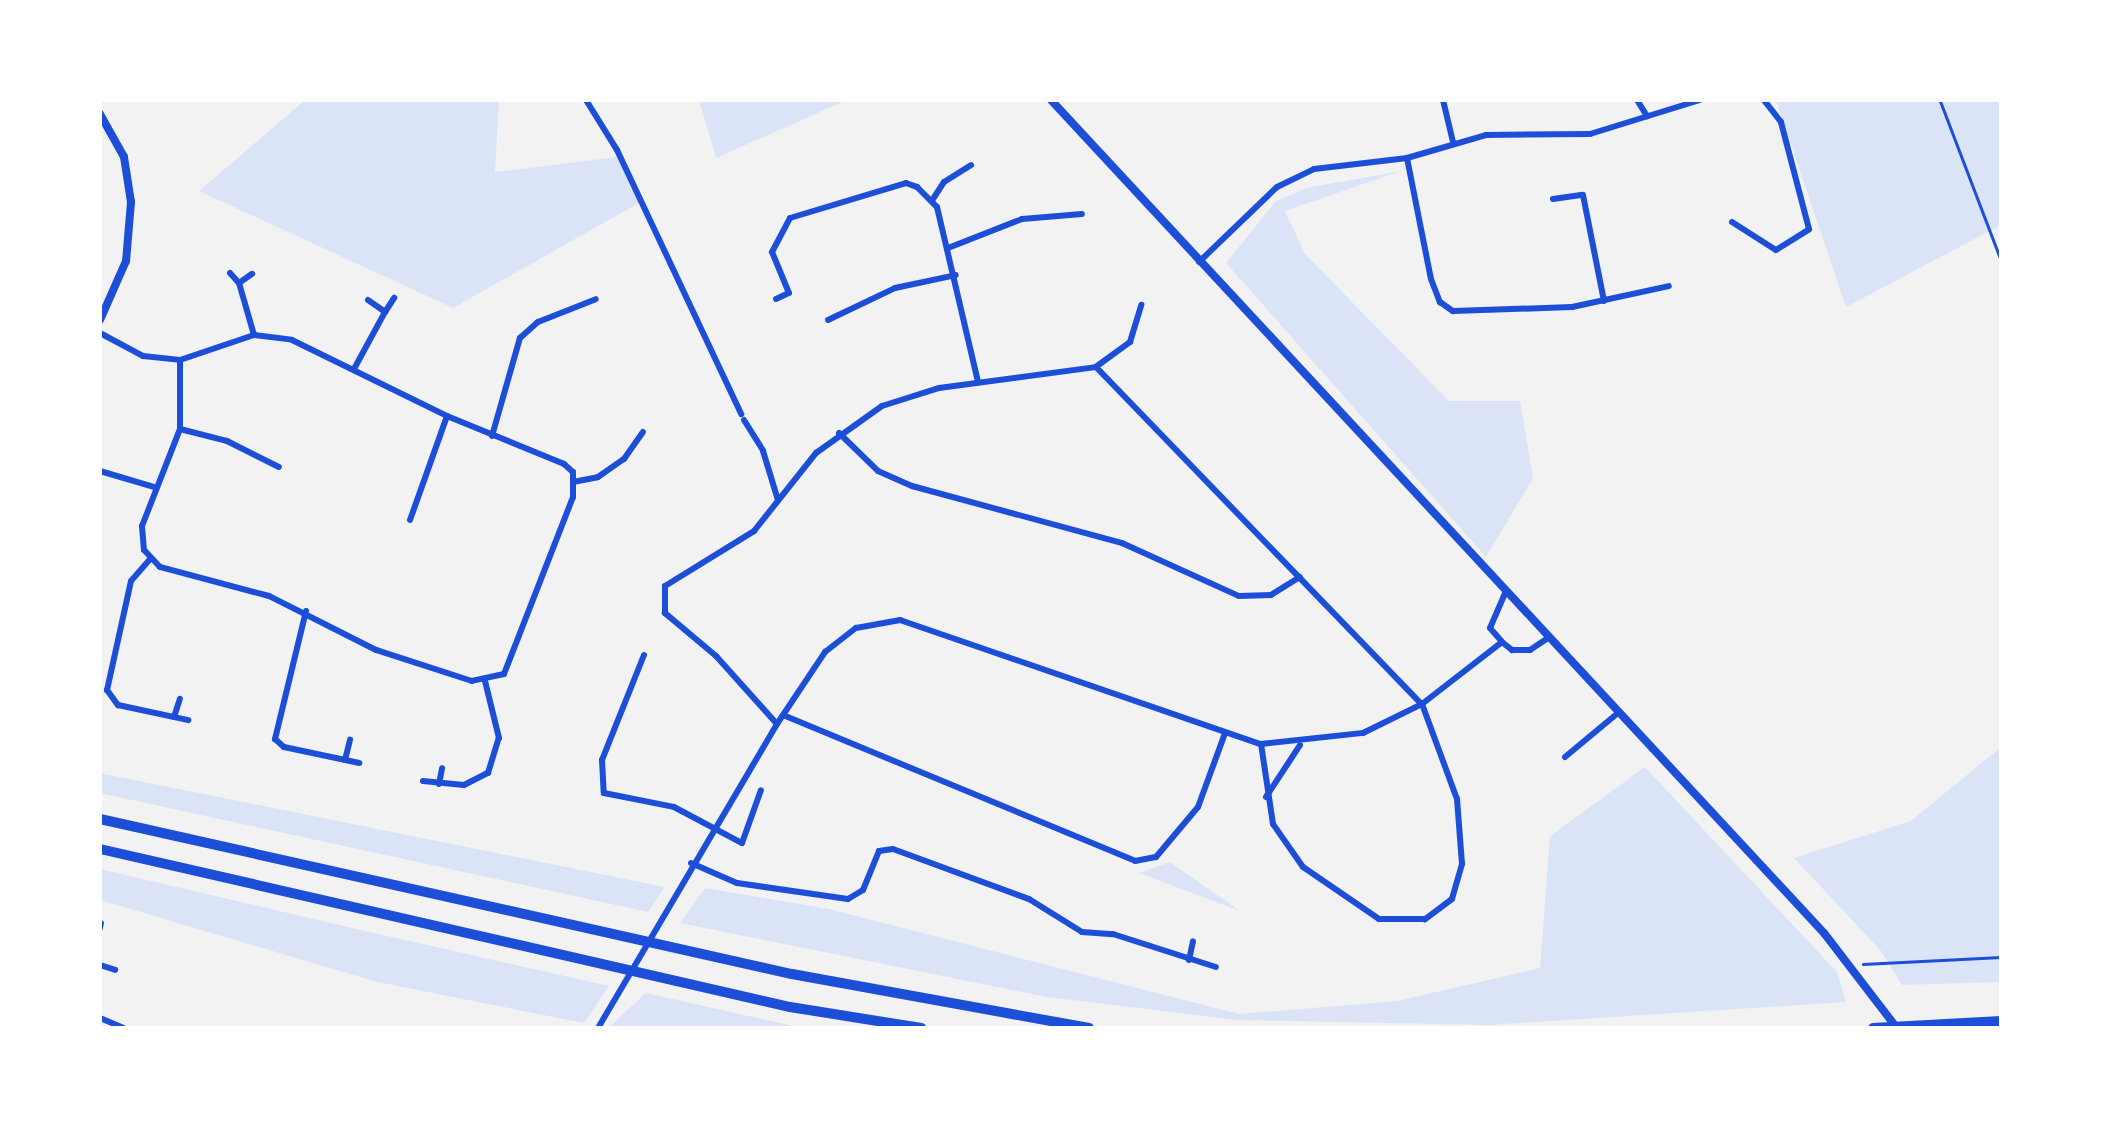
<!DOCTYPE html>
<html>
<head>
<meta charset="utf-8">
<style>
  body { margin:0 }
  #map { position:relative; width:2101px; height:1128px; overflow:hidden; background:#f2f2f2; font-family:Raleway,sans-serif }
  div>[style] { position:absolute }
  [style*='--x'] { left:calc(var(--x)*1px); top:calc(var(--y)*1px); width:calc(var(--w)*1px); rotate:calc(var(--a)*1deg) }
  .green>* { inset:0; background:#dbe4f7 }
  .path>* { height:2.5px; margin:-1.25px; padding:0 1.25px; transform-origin:1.25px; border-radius:1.25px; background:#1d4ed8 }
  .minor>* { height:6px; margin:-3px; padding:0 3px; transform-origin:3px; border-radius:3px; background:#1d4ed8 }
  .tertiary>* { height:8px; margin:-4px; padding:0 4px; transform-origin:4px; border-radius:4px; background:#1d4ed8 }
  .motorway>* { height:10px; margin:-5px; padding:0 5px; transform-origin:5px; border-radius:5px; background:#1d4ed8 }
  span { translate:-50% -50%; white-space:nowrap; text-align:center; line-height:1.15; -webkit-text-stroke:9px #fff; paint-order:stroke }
  .frame { position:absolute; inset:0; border:102px solid #fff; pointer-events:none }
</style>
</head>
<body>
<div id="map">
  <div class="green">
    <i style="clip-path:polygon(305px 100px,499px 100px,495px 172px,617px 157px,639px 203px,453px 308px,199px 191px)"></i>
    <i style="clip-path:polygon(699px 100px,847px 100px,716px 158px)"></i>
    <i style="clip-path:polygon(1776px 100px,2001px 100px,2001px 225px,1846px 307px)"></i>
    <i style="clip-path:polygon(1401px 171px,1285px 211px,1305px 254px,1449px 401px,1520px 401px,1533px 478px,1486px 557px,1226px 263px,1275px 202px,1306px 188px)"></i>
    <i style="clip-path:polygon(2001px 747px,2001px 982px,1902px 985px,1881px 951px,1794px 858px,1911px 821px)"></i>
    <i style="clip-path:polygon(1645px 767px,1837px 972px,1846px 1002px,1489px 1025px,1237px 1020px,1047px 997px,680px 923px,705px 888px,829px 909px,1239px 1014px,1397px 1001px,1540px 968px,1550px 836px)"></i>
    <i style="clip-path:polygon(100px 773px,665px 887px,648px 912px,100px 793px)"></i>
    <i style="clip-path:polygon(1170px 862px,1240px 911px,1139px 873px)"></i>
    <i style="clip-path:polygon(100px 869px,352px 928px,609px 986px,584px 1023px,377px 982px,100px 900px)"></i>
    <i style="clip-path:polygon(646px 993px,802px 1028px,608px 1028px)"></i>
  </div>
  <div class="path">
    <i style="--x:1940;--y:100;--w:171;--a:69.1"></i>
    <i style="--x:1863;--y:964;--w:138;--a:-2.9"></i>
  </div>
  <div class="minor">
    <i style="--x:586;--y:100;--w:59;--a:58.2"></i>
    <i style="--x:617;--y:150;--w:292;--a:64.8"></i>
    <i style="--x:1443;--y:100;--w:43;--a:76.6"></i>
    <i style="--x:1637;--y:100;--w:19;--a:58"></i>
    <i style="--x:1407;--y:158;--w:123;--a:78.8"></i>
    <i style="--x:1431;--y:279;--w:25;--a:69"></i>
    <i style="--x:1440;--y:302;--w:16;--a:35"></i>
    <i style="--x:1453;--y:311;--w:119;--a:-1.9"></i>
    <i style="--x:1572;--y:307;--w:99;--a:-12.2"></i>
    <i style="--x:933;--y:199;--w:20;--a:-57"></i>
    <i style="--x:944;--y:182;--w:32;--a:-32"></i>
    <i style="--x:1553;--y:199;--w:30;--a:-8"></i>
    <i style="--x:1583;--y:195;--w:108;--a:78.8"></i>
    <i style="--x:1732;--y:222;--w:52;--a:32.5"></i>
    <i style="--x:1776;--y:250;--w:39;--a:-32"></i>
    <i style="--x:1809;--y:229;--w:111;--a:-104.7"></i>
    <i style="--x:1781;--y:122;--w:28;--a:-128"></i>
    <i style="--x:948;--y:248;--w:79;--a:-21.4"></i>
    <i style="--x:1022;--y:219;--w:60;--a:-4.8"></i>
    <i style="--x:1199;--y:262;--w:108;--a:-43.9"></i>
    <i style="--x:1277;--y:187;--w:41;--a:-25.9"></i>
    <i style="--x:1314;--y:169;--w:94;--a:-6.7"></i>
    <i style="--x:1407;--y:158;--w:82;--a:-16.2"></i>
    <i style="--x:1486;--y:135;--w:104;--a:-0.6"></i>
    <i style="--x:1590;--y:134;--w:115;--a:-17.2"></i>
    <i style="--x:230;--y:273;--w:13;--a:48"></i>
    <i style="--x:239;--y:283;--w:16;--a:-35"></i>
    <i style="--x:239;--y:283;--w:54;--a:73.9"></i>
    <i style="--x:776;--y:299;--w:14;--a:-25"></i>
    <i style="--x:789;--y:293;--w:44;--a:-112.5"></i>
    <i style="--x:772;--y:252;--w:38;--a:-62"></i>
    <i style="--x:790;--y:218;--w:121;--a:-16.8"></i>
    <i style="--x:906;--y:183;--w:12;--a:20"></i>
    <i style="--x:917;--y:187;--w:28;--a:45"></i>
    <i style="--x:937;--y:207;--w:180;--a:76.8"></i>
    <i style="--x:368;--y:300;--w:21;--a:35"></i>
    <i style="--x:385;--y:312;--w:17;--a:-57"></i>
    <i style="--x:828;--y:320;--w:74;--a:-25.5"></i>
    <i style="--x:895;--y:288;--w:62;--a:-12"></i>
    <i style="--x:100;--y:333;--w:49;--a:28.1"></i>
    <i style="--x:143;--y:356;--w:37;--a:6"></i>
    <i style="--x:180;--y:360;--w:78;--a:-18.7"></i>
    <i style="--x:254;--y:335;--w:38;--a:7"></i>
    <i style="--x:292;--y:340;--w:173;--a:26.1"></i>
    <i style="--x:447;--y:416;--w:126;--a:22.3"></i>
    <i style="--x:564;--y:464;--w:12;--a:42"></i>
    <i style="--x:573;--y:472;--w:25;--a:90"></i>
    <i style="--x:573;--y:497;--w:190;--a:111.3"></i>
    <i style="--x:504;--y:674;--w:33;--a:168"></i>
    <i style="--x:472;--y:681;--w:101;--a:-162.1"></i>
    <i style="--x:376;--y:650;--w:120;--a:-153.2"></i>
    <i style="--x:269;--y:596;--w:113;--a:-165.1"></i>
    <i style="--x:160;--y:567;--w:23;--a:-133"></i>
    <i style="--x:144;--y:550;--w:24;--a:-95"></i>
    <i style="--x:142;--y:526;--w:104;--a:-68.6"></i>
    <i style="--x:180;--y:429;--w:69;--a:-90"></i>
    <i style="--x:1097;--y:366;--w:41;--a:-36"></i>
    <i style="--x:1130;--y:342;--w:39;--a:-73"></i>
    <i style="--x:1096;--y:367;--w:469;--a:46"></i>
    <i style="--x:1422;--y:704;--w:101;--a:69.8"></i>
    <i style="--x:1457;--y:799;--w:65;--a:85.6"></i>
    <i style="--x:1462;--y:864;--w:36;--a:106"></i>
    <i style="--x:1452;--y:899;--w:34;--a:143"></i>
    <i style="--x:1425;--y:919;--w:46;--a:180"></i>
    <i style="--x:1379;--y:919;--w:92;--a:-145.6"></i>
    <i style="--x:1303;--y:867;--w:52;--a:-124.9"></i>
    <i style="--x:1273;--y:824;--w:81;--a:-98.5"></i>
    <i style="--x:354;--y:369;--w:65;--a:-61.5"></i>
    <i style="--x:744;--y:420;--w:36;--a:58"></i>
    <i style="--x:763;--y:451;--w:51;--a:73"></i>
    <i style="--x:180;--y:429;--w:49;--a:14.3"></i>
    <i style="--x:227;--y:441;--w:58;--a:26.6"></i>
    <i style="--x:839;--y:433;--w:54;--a:44.3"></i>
    <i style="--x:878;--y:471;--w:37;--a:24"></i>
    <i style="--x:912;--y:486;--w:218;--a:15.2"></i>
    <i style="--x:1122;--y:543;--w:128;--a:24.4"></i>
    <i style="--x:1239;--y:596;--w:32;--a:-2"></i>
    <i style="--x:1271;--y:595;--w:34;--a:-32"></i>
    <i style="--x:492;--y:436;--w:102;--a:-74.1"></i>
    <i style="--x:520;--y:338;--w:24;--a:-42"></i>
    <i style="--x:538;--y:322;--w:62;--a:-21.6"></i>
    <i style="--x:100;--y:471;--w:56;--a:16.5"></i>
    <i style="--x:573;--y:482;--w:25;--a:-11"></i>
    <i style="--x:598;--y:477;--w:32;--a:-35"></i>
    <i style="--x:624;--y:459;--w:33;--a:-55"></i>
    <i style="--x:410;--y:520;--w:110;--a:-70.4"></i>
    <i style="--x:151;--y:558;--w:30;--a:131"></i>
    <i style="--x:131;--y:581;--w:112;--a:102.4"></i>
    <i style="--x:107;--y:690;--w:19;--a:54"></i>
    <i style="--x:118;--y:705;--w:72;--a:12.1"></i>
    <i style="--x:1506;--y:591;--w:40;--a:113.4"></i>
    <i style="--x:1490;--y:628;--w:18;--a:49"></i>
    <i style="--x:1502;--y:642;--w:13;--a:39"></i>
    <i style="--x:1512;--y:650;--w:18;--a:0"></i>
    <i style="--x:1530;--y:650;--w:23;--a:-34"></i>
    <i style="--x:306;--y:611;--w:132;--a:103.6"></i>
    <i style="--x:275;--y:739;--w:12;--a:42"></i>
    <i style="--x:284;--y:747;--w:77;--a:12"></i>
    <i style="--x:644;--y:655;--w:113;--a:111.8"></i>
    <i style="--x:602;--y:760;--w:33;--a:87"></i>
    <i style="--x:604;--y:793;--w:71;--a:11.3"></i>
    <i style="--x:674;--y:807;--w:77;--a:27.9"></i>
    <i style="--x:742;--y:843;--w:56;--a:-70.3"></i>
    <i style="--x:783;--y:715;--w:381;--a:22.5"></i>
    <i style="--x:1135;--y:861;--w:21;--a:-11"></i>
    <i style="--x:1156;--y:857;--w:65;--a:-50"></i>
    <i style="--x:1198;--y:807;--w:76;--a:-69.9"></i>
    <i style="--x:174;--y:717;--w:19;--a:-72"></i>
    <i style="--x:777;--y:724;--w:91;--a:-131.9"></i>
    <i style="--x:716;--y:656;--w:67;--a:-139.9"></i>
    <i style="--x:665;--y:613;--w:27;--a:-90"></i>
    <i style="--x:665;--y:586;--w:105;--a:-31.7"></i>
    <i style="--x:754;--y:531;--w:100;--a:-51.5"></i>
    <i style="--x:816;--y:453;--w:81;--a:-35.5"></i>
    <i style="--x:882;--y:406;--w:60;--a:-17.5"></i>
    <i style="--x:939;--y:388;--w:158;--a:-7.6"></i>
    <i style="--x:1565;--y:757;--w:70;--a:-39.8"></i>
    <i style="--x:345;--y:760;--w:21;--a:-76"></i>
    <i style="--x:423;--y:781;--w:41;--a:5.6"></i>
    <i style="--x:464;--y:785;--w:27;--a:-27"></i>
    <i style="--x:488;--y:773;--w:37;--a:-73"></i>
    <i style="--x:499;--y:738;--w:59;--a:-103.8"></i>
    <i style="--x:439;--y:784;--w:16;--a:-79"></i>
    <i style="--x:1266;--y:797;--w:62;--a:-56.8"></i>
    <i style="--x:691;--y:863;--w:50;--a:23.5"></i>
    <i style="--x:737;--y:883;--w:112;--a:8.2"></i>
    <i style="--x:848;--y:899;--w:17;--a:-31"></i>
    <i style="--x:863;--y:890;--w:42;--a:-67.7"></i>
    <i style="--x:879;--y:851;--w:14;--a:-8"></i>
    <i style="--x:893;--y:849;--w:145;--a:20.2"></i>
    <i style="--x:1029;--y:899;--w:62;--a:31.9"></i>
    <i style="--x:1082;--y:932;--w:31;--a:4"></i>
    <i style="--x:1113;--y:934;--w:108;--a:17.8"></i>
    <i style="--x:100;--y:928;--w:5;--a:-79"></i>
    <i style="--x:1189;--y:960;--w:19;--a:-78"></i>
    <i style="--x:100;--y:965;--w:16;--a:18"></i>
    <i style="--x:100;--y:1018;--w:25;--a:23"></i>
    <i style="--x:598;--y:1028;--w:353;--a:-59.5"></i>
    <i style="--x:777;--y:724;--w:87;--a:-56.3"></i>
    <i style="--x:825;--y:652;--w:39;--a:-38"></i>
    <i style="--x:856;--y:628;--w:45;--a:-10.3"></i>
    <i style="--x:900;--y:620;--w:382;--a:19"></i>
    <i style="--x:1261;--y:744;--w:103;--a:-6.2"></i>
    <i style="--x:1363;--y:733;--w:66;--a:-26.2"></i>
    <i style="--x:1422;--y:704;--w:101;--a:-37.8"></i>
  </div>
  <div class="tertiary">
    <i style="--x:1051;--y:100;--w:1136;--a:47.14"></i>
    <i style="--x:1824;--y:933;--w:118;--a:52.5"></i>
    <i style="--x:100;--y:114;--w:49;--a:60.8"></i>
    <i style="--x:124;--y:157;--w:46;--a:81.2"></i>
    <i style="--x:131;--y:202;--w:59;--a:94.8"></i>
    <i style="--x:126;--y:261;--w:64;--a:113.8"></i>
  </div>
  <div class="motorway">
    <i style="--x:100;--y:819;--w:709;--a:12.63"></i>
    <i style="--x:792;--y:974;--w:302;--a:10.3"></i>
    <i style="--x:100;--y:849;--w:708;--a:12.9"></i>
    <i style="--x:790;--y:1007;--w:133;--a:9.1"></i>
    <i style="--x:1873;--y:1028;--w:128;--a:-3.1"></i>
  </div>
  <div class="frame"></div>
</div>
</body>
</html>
